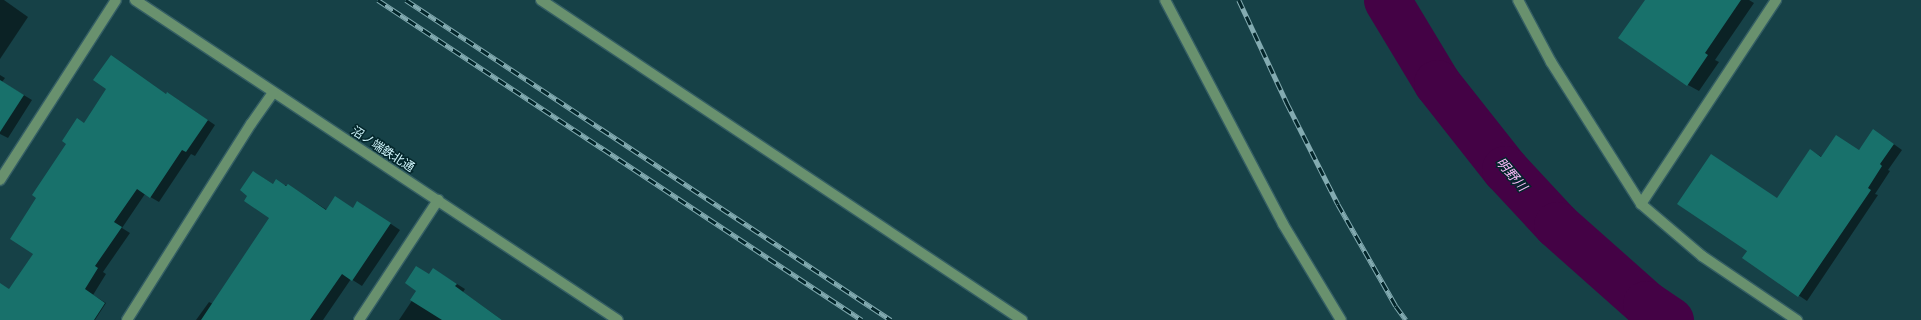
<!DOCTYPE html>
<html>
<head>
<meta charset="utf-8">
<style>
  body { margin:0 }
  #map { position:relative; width:1921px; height:320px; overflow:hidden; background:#164147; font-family:"IBM Plex Serif","Noto Sans JP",serif }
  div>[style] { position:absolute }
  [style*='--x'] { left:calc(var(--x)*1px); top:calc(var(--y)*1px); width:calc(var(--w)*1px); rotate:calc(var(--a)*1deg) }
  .shadow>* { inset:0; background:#0007 }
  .river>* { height:47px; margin:-23.5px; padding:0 23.5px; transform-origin:23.5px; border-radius:23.5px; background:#440245 }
  .building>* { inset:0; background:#18716b }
  .roads { filter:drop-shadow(1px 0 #345e64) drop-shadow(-1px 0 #345e64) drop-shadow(0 1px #345e64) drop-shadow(0 -1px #345e64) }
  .minor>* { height:10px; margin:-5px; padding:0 5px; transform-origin:5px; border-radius:5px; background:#69916e }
  .rail>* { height:4.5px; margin-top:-2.25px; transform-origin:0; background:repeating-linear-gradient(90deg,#03262b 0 9px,#83abb1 0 18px); box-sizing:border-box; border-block:1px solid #83abb1 }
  span { translate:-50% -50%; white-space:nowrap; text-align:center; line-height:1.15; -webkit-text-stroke:3px #03262b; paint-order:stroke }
  .street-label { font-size:12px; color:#d1f7fd }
  .water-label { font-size:13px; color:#fdbcfb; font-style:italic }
</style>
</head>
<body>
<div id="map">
  <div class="shadow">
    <i style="clip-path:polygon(0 0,4px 0,28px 17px,0 59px)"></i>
    <i style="clip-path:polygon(1646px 0,1749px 0,1754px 3px,1715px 60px,1719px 62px,1699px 91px,1688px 85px)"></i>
    <i style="clip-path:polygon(0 75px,5px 78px,2px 82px,32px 100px,8px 138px,0 134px)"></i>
    <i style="clip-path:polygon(168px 93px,215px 125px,195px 156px,191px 154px,159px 202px,145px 194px,122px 228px,130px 233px,103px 272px,106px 274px,93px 295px,106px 303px,95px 320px,8px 320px,0 315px,0 284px,10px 290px,34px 253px,84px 124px)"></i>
    <i style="clip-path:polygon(1881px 135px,1902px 150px,1888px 170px,1890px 171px,1875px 194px,1878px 195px,1807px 301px,1743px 258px,1777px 199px,1810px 150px,1822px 157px,1859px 150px)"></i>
    <i style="clip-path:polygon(254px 172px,274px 185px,288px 185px,327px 210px,353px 209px,358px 202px,400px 230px,362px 286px,351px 279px,323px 320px,196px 320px,209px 302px,213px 304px,271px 218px,249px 195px)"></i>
    <i style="clip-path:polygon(441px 274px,465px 289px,463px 292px,502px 320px,399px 320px,429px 275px)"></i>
  </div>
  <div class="river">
    <i style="--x:1387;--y:0;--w:97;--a:58.9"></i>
    <i style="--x:1437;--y:83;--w:110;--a:51.7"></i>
    <i style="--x:1505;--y:169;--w:76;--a:47.1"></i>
    <i style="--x:1557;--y:225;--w:119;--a:41.6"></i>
    <i style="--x:1646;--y:304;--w:29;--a:34"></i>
  </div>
  <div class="building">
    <i style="clip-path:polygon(1645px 0,1741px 0,1705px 53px,1708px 55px,1687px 86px,1618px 38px)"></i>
    <i style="clip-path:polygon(111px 55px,166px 94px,167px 92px,208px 120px,186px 152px,182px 150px,150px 198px,137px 189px,114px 222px,122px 227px,95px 266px,98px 268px,85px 289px,105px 303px,94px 320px,0 320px,0 283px,9px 289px,33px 254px,10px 239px,36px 198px,32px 195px,66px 144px,62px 141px,77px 118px,84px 123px,106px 89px,93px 80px)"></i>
    <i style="clip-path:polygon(0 80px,24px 95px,0 132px)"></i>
    <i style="clip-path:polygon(1873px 129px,1894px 144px,1880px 164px,1882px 166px,1868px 188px,1871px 190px,1798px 297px,1742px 258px,1747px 251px,1677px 204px,1711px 154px,1777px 198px,1810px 149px,1821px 157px,1836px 135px,1859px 150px)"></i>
    <i style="clip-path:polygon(253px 171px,273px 184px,276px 179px,286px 186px,288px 184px,326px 210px,335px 196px,353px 208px,357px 201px,391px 223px,352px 281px,342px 274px,310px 320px,201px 320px,269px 218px,244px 201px,247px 196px,240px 190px)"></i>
    <i style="clip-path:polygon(416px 266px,429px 274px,433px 268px,457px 284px,455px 286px,502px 320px,442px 320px,410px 300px,416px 291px,405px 283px)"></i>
  </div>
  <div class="roads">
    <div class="minor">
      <i style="--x:135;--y:0;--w:579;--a:33.53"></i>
      <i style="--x:541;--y:0;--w:578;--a:33.64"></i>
      <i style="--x:1165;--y:0;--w:253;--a:62.2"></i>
      <i style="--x:1283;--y:224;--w:112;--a:58.9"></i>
      <i style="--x:1518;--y:0;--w:70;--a:62"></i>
      <i style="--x:1551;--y:62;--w:168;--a:57.6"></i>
      <i style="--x:1641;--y:204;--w:80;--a:40.4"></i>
      <i style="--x:1702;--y:256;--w:115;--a:34"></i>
      <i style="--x:0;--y:180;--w:214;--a:-57.2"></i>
      <i style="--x:1641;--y:204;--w:245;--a:-56.5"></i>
      <i style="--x:127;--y:320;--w:232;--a:-57.7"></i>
      <i style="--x:251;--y:124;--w:39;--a:-55"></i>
      <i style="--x:359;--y:320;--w:144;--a:-56.6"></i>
    </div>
  </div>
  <div class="rail">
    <i style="--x:378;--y:0;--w:580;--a:33.47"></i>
    <i style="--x:406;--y:0;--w:581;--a:33.42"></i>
    <i style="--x:1239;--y:0;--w:114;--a:65"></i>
    <i style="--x:1287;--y:103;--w:113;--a:63.2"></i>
    <i style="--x:1338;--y:204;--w:117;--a:60.4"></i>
    <i style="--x:1396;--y:306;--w:17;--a:54"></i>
  </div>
  <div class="street-label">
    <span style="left:383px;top:149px;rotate:33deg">沼ノ端鉄北通</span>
  </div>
  <div class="water-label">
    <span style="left:1511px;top:175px;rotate:49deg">明野川</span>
  </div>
</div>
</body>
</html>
